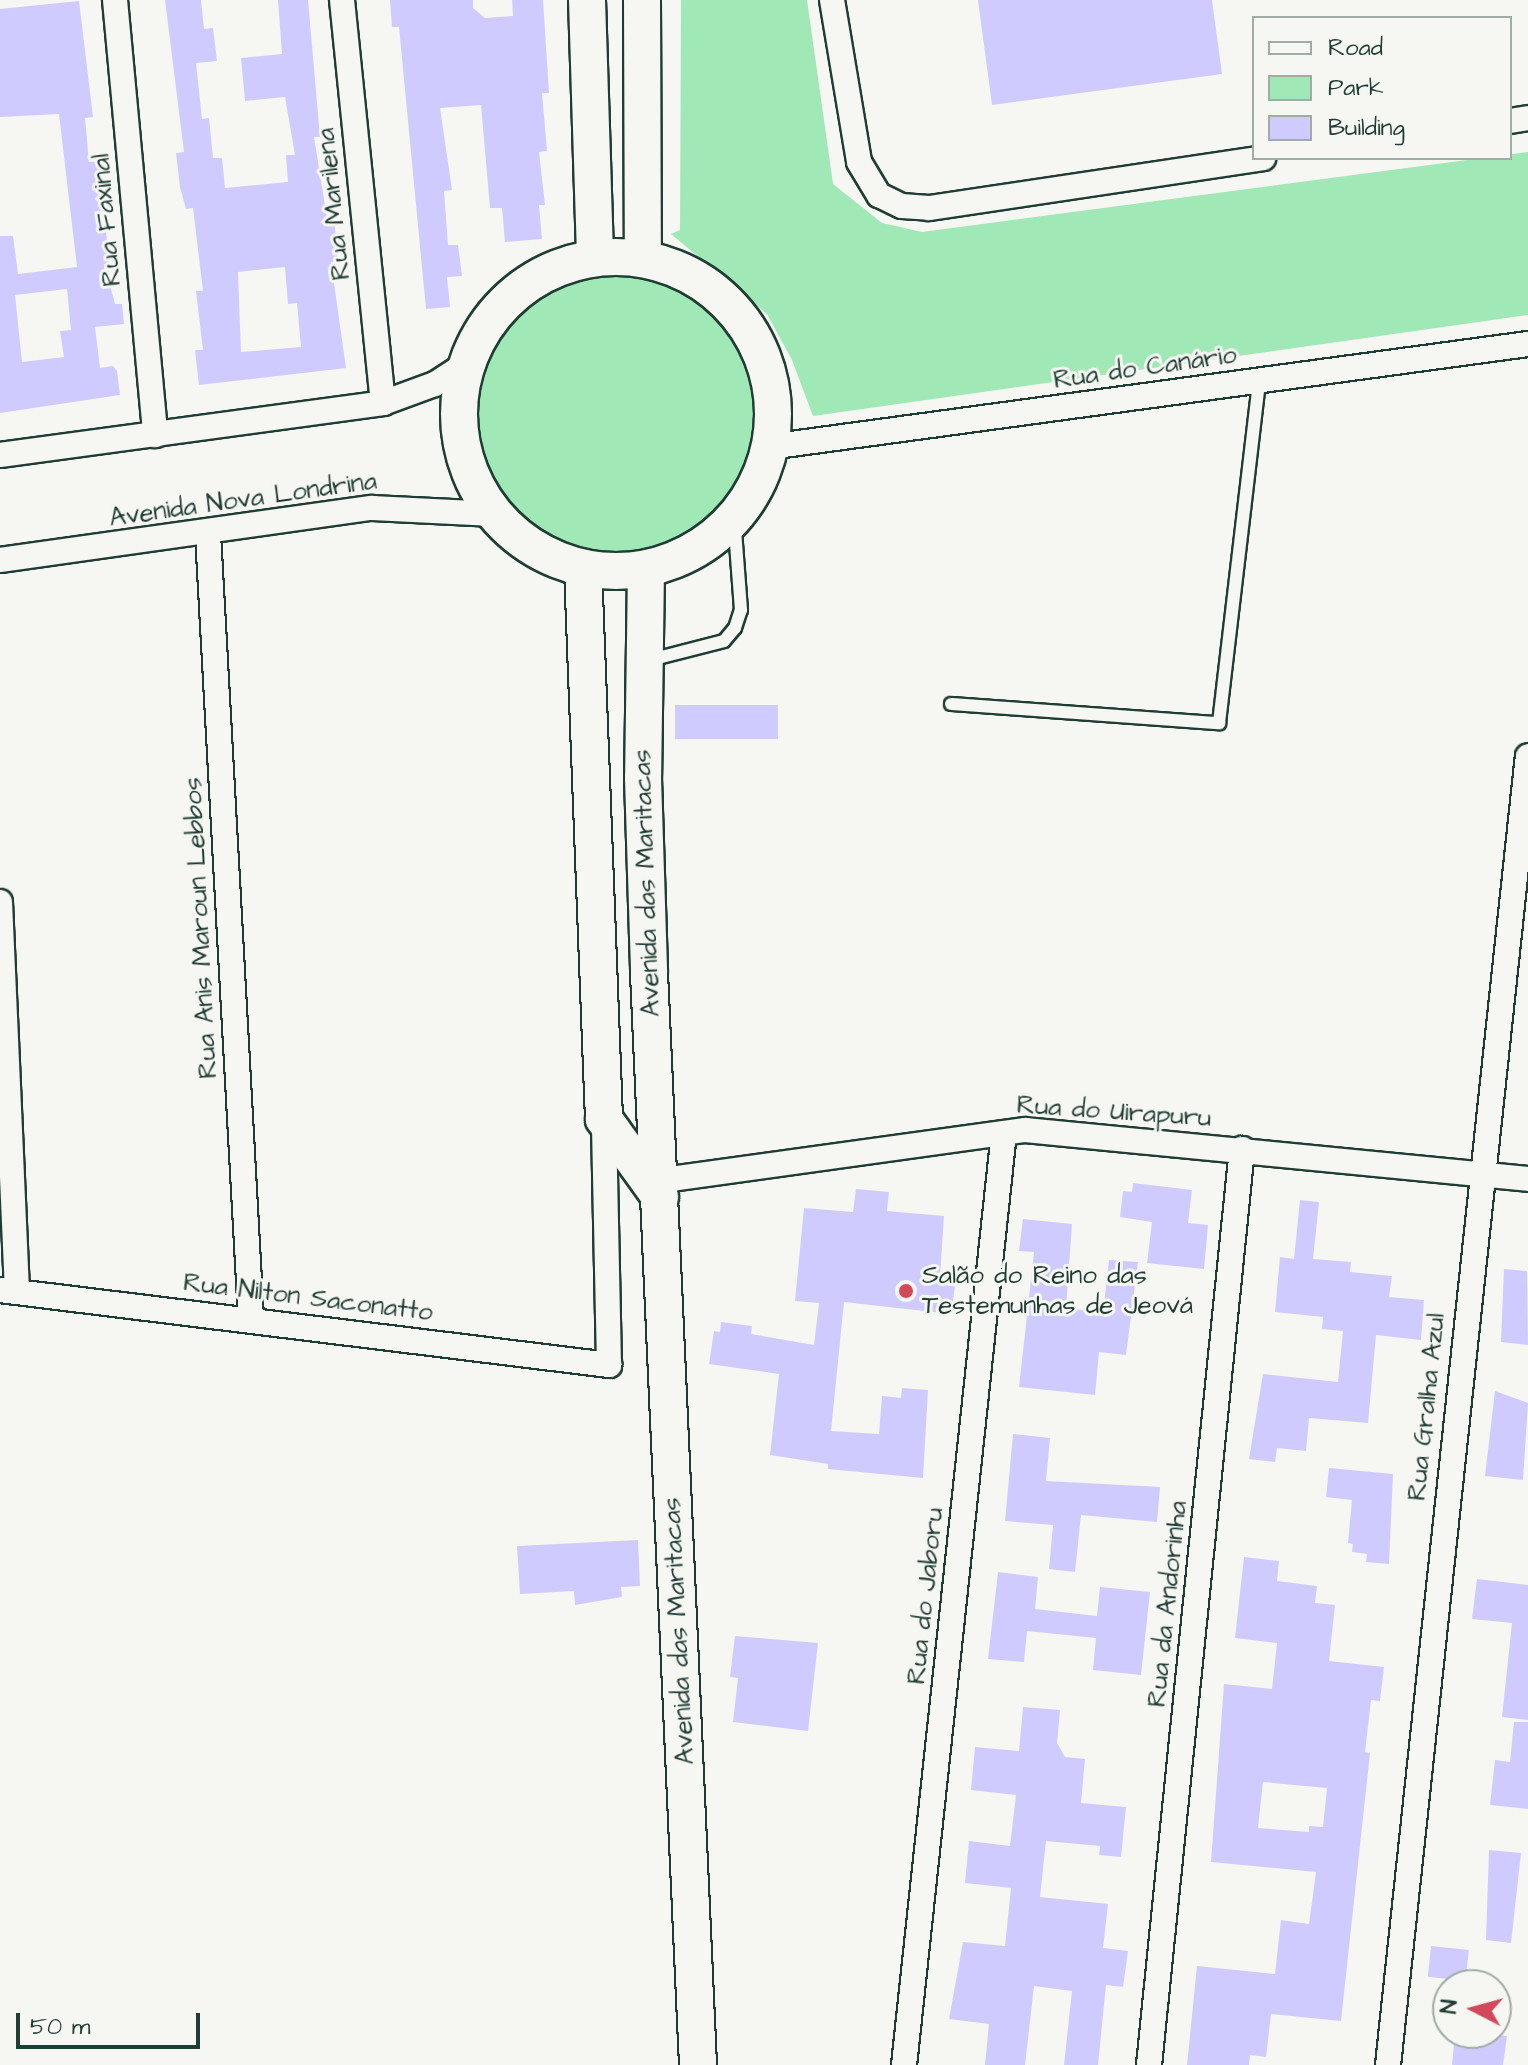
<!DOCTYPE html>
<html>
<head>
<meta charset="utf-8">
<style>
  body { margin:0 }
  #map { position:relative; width:1528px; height:2065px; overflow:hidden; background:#f6f6f2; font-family:"Architects Daughter",sans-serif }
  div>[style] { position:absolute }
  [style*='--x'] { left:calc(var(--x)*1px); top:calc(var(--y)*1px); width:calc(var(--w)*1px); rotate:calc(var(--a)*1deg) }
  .green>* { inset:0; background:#a0e8b5 }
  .round { border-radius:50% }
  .building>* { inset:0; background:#d0cbfe; transform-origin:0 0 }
  .roads { filter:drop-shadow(2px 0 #1f3d34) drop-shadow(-2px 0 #1f3d34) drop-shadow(0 2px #1f3d34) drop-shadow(0 -2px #1f3d34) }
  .lane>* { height:12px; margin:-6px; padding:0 6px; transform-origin:6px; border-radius:6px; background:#f6f6f2 }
  .street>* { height:24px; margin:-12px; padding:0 12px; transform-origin:12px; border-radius:12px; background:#f6f6f2 }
  .secondary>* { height:36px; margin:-18px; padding:0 18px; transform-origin:18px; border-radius:18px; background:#f6f6f2 }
  .secondary>.ring { margin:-18px; padding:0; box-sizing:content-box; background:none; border:36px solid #f6f6f2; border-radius:50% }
  .dots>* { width:22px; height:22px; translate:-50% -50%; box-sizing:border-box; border:4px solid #f6f6f2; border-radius:50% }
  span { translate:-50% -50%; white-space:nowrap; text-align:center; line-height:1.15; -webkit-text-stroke:6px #f6f6f2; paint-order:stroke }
  .street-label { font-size:26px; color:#1f3d34 }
  .poi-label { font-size:26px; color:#1f3d34 }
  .left { translate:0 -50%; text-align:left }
  .legend { position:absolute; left:1252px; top:16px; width:260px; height:144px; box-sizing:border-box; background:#f6f6f2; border:2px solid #a0aca6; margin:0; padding:10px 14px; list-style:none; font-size:24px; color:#1f3d34 }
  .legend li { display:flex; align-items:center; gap:16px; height:40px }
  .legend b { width:40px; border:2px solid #a0aca6 }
  .north { position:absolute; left:1432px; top:1969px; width:80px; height:80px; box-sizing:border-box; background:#f6f6f2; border:2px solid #a0aca6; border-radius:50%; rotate:276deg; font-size:22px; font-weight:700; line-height:32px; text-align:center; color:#1f3d34 }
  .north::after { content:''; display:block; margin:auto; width:28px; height:36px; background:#d1495b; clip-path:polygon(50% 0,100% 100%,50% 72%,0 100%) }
  .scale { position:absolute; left:16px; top:2013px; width:184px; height:36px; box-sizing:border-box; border:4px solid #1f3d34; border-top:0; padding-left:10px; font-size:24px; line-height:28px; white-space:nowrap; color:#1f3d34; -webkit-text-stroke:6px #f6f6f2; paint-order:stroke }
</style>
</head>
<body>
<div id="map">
  <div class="green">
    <i style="clip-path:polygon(681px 0,807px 0,833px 184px,882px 223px,922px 232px,1528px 152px,1528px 315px,813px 416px,792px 360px,767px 314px,671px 234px,680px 230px)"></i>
    <i class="round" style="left:471px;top:268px;width:284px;height:284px"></i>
  </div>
  <div class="building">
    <i style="clip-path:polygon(evenodd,165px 0,201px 0,204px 29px,213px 28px,217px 61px,196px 63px,202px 119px,209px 118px,213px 158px,222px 158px,225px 188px,288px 182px,286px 155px,295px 155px,285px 97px,245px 101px,241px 58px,282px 54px,278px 0,308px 0,320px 137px,314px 137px,327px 218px,334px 218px,338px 261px,331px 262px,346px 368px,199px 385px,195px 350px,203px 350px,196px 291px,203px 291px,193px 208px,186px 209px,180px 187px,176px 153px,184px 152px,165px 0,285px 267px,288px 304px,297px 303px,301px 347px,241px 352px,238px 272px,285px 267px)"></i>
    <i style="clip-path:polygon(390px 0,473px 0,473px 8px,485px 18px,513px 16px,512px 0,543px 0,549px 93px,542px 93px,547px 151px,539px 152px,545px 205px,539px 205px,542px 239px,505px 242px,502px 208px,490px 208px,481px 105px,440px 108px,452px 190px,444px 191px,448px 245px,458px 245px,462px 276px,447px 277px,450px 307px,426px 309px,399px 27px,392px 27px)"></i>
    <i style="clip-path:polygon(978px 0,1212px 0,1222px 74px,992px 105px)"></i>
    <i style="clip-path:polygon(evenodd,79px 1px,93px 117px,85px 118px,89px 162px,101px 161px,110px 285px,115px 304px,122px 304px,124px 324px,95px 327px,100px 368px,113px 366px,117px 371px,120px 395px,0 413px,0 236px,13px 236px,18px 274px,77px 267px,59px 114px,0 117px,0 9px,79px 1px,67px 289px,71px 330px,60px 331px,64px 357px,22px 362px,15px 295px,67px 289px)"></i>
    <i style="left:778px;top:705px;width:34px;height:103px;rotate:90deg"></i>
    <i style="clip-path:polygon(1133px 1183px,1192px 1190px,1188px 1223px,1208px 1225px,1204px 1269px,1147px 1263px,1152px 1222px,1120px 1217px,1123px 1191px,1132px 1192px)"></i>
    <i style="clip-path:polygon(856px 1189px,889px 1192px,887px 1211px,944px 1216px,940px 1277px,956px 1279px,951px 1314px,844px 1302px,831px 1431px,879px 1434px,882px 1396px,901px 1398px,902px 1388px,928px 1390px,923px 1478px,828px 1469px,828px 1464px,770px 1455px,779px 1374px,709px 1364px,714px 1331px,720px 1332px,721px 1322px,752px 1326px,751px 1334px,814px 1345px,819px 1303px,795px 1301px,804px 1208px,853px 1212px)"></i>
    <i style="clip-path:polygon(1300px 1200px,1319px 1202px,1313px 1259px,1351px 1262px,1350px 1272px,1392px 1276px,1389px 1297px,1424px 1300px,1421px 1340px,1376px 1335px,1368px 1423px,1309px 1418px,1306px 1451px,1277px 1448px,1275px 1462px,1249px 1459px,1263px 1374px,1338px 1382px,1343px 1331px,1322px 1329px,1323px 1317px,1275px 1312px,1280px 1257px,1294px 1259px)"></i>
    <i style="clip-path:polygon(1023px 1219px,1072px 1224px,1066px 1308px,1103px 1313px,1109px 1260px,1138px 1262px,1126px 1355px,1099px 1352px,1095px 1395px,1019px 1387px,1034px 1252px,1019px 1251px)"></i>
    <i style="clip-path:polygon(1504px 1269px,1527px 1271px,1528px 1345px,1501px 1342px)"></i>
    <i style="clip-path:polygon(1495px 1391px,1528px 1403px,1523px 1480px,1485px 1476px)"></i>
    <i style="clip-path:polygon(1013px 1434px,1050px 1438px,1046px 1481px,1160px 1487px,1157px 1522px,1081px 1515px,1075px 1572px,1049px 1569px,1053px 1525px,1005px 1521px)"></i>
    <i style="clip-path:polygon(1329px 1468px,1393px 1474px,1389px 1564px,1366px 1562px,1367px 1554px,1352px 1552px,1353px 1544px,1348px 1543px,1352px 1500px,1326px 1497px)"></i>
    <i style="clip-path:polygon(638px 1540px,640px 1586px,621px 1587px,622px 1597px,575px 1605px,574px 1591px,520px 1594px,517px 1546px)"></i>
    <i style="clip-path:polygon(evenodd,1244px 1557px,1279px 1561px,1277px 1581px,1317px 1586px,1315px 1603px,1335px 1605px,1329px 1661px,1384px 1667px,1380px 1701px,1371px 1700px,1365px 1752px,1370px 1753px,1341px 2021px,1271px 2014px,1266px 2057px,1250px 2055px,1249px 2065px,1187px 2065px,1197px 1966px,1275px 1974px,1281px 1920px,1309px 1924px,1316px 1872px,1211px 1862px,1224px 1684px,1272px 1689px,1277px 1643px,1235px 1638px,1244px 1557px,1263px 1782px,1327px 1788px,1323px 1827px,1309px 1826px,1309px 1832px,1258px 1828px,1263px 1782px)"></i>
    <i style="clip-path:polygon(998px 1572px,1038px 1577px,1035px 1609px,1097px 1616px,1100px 1587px,1150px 1592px,1141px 1675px,1093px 1670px,1096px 1638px,1027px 1631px,1024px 1662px,988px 1659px)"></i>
    <i style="clip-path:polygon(1477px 1579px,1528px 1585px,1528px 1720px,1502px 1717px,1512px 1623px,1472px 1619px)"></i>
    <i style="clip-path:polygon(735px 1636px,818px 1643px,808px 1731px,733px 1722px,738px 1678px,730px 1677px)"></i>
    <i style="clip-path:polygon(1023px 1707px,1060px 1710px,1057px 1743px,1065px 1757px,1085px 1759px,1081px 1803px,1126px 1807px,1121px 1857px,1099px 1855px,1100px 1846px,1046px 1841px,1040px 1897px,1108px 1904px,1103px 1948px,1128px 1951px,1123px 1987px,1106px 1985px,1098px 2065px,1064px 2065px,1072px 1991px,1034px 1986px,1025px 2065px,985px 2065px,989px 2024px,949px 2019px,963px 1942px,1005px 1946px,1011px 1888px,965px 1883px,969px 1841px,1010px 1846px,1016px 1795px,971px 1790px,975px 1747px,1019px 1751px)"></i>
    <i style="clip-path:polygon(1514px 1722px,1528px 1722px,1528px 1809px,1490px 1805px,1495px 1760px,1510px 1762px)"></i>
    <i style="clip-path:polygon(1489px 1850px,1521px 1853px,1511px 1943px,1486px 1940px)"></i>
    <i style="left:1431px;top:1946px;width:38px;height:31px;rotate:6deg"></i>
    <i style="clip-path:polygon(1455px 2033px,1507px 2036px,1503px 2065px,1452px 2065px)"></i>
  </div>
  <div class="roads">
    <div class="lane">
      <i style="--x:650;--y:660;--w:76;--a:-14.4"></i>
      <i style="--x:724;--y:641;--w:17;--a:-50"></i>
      <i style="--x:735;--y:628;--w:19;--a:-72"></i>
      <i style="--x:741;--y:610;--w:93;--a:-94.3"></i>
      <i style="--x:951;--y:704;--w:269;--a:4.1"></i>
      <i style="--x:1219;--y:723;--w:344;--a:-83.3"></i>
    </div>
    <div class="street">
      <i style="--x:115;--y:0;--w:437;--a:84.7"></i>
      <i style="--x:342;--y:0;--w:405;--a:84.2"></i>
      <i style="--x:832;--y:0;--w:164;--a:80.5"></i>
      <i style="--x:859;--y:162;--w:39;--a:59"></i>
      <i style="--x:879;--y:195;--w:25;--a:26"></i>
      <i style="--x:902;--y:206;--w:27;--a:4"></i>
      <i style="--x:929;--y:208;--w:338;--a:-8.5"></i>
      <i style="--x:1510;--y:121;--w:18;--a:-9"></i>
      <i style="--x:769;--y:447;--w:766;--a:-7.73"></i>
      <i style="--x:0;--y:455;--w:387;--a:-7.7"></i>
      <i style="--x:383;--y:403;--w:55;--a:-20.1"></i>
      <i style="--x:435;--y:384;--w:38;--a:-33"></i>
      <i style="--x:208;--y:534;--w:786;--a:86.86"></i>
      <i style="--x:0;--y:560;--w:376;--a:-8"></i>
      <i style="--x:372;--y:508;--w:122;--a:2.8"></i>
      <i style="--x:0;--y:902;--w:390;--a:87.5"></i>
      <i style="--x:649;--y:1182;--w:380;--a:-7.9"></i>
      <i style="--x:1025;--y:1130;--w:505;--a:5.56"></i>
      <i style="--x:0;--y:1290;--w:614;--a:7.02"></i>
      <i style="--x:609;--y:1365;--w:246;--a:-91.2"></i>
      <i style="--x:904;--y:2065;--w:937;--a:-83.88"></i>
      <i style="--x:1149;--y:2065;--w:921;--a:-84.2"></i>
      <i style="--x:1388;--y:2065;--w:1316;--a:-83.9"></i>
    </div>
    <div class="secondary">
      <i style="--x:587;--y:0;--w:258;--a:88.2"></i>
      <i style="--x:642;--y:0;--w:258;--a:89.8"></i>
      <i class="ring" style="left:459px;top:257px;width:278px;height:278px"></i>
      <i style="--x:583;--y:568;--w:551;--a:87.82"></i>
      <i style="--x:604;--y:1119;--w:96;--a:54.3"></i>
      <i style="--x:646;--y:569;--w:209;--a:90.8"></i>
      <i style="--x:643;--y:778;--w:195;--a:88.2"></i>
      <i style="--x:649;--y:973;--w:1093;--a:87.43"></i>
    </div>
  </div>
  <div class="dots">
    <i style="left:906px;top:1291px;background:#d1495b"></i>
  </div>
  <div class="street-label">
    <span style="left:334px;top:204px;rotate:-96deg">Rua Marilena</span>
    <span style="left:107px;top:220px;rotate:-95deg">Rua Faxinal</span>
    <span style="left:1145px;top:368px;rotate:-8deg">Rua do Canário</span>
    <span style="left:243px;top:500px;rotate:-8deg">Avenida Nova Londrina</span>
    <span style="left:647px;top:883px;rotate:-92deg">Avenida das Maritacas</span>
    <span style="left:201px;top:928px;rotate:-93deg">Rua Anis Maroun Lebbos</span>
    <span style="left:1114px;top:1112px;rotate:4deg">Rua do Uirapuru</span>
    <span style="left:308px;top:1298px;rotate:7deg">Rua Nilton Saconatto</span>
    <span style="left:1427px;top:1407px;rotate:-84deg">Rua Gralha Azul</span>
    <span style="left:926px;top:1596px;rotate:-84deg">Rua do Jaboru</span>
    <span style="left:1168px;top:1604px;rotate:-84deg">Rua da Andorinha</span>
    <span style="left:679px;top:1631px;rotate:-93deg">Avenida das Maritacas</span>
  </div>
  <div class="poi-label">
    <span class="left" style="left:922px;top:1291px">Salão do Reino das<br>Testemunhas de Jeová</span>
  </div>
  <ul class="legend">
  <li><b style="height:10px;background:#f6f6f2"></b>Road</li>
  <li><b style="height:22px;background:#a0e8b5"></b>Park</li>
  <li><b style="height:22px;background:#d0cbfe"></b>Building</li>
  </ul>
  <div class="north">N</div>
  <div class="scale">50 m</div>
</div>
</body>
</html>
